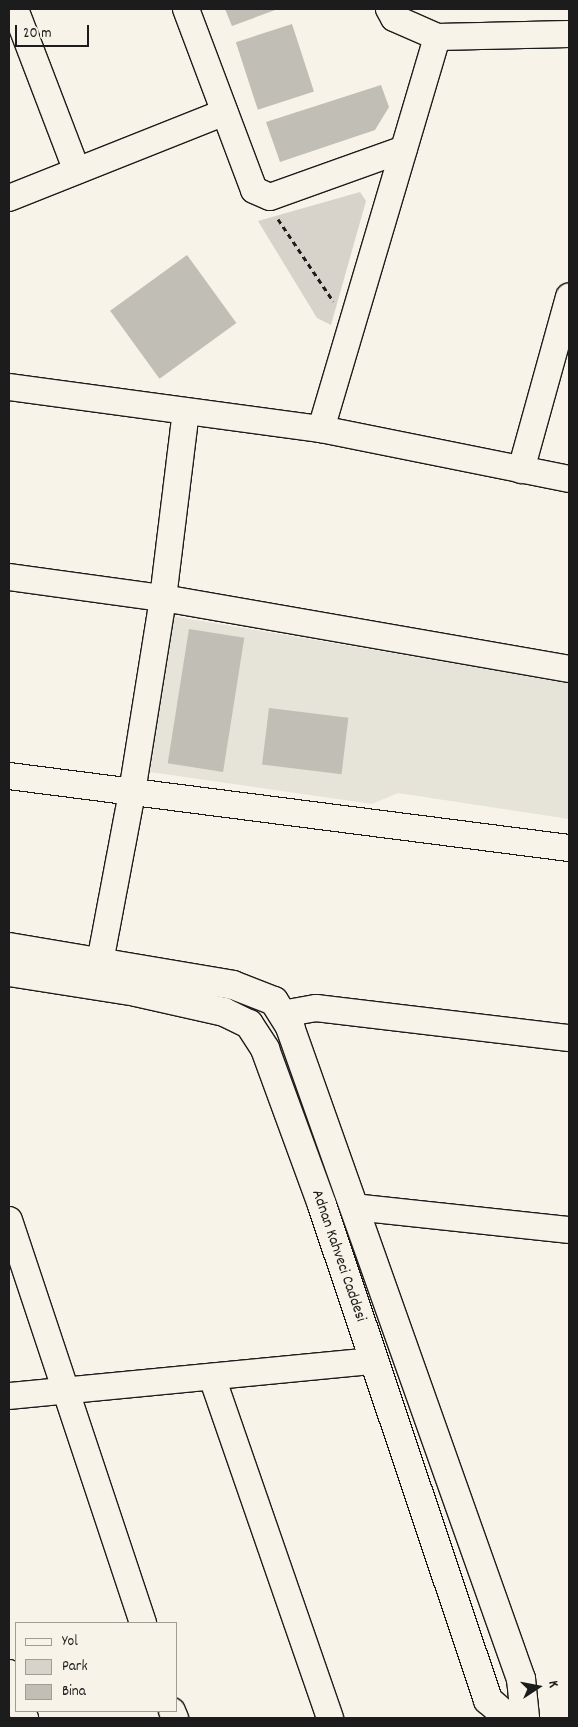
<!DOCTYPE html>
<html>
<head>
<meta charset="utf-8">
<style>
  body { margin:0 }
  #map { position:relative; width:578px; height:1727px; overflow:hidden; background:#f7f3e8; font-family:Dekko,sans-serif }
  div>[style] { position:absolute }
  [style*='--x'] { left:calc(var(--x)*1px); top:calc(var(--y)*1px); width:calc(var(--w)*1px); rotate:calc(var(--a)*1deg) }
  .built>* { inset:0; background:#e6e3d9 }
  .green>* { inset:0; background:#d7d3cb }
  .building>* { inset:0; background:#c0beb5; transform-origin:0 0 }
  .path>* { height:3px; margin-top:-1.5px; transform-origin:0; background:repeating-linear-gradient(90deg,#1c1c1c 0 5px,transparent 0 9px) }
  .roads { filter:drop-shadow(1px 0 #1c1c1c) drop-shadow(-1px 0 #1c1c1c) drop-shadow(0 1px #1c1c1c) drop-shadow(0 -1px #1c1c1c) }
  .street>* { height:26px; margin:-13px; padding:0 13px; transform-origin:13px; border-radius:13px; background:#f7f3e8 }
  .secondary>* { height:28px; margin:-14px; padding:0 14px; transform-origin:14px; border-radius:14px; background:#f7f3e8 }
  span { translate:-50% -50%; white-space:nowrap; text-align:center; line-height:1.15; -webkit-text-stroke:4px #f7f3e8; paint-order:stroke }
  .street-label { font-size:16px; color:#1c1c1c }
  .frame { position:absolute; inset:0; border:10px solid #1c1c1c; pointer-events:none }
  .legend { position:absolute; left:15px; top:1622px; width:162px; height:90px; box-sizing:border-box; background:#f7f3e8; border:1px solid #9f9d96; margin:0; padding:6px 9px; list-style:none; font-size:15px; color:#1c1c1c }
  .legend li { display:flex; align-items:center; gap:10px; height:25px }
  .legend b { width:25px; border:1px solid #9f9d96 }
  .north { position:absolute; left:513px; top:1662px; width:50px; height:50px; -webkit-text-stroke:4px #f7f3e8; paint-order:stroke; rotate:79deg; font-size:14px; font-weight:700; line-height:20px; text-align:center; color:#1c1c1c }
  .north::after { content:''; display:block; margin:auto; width:18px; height:22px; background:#1c1c1c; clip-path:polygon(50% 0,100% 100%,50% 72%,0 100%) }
  .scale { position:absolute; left:15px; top:25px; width:74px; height:22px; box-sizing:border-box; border:2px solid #1c1c1c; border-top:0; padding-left:6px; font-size:15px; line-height:18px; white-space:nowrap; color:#1c1c1c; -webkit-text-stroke:4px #f7f3e8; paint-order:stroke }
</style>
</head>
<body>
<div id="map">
  <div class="built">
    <i style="clip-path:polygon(172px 616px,569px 683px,569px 819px,398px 793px,372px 804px,150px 772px)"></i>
  </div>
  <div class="green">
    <i style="clip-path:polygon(360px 192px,366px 201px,331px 325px,317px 318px,258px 221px)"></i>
  </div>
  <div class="building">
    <i style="clip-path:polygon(225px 9px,278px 9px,232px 26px)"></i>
    <i style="left:292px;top:24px;width:71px;height:59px;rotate:72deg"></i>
    <i style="clip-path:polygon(381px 85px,389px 107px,375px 130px,280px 162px,266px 122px)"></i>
    <i style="left:187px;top:255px;width:84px;height:95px;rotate:54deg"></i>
    <i style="left:189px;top:629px;width:56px;height:136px;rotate:9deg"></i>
    <i style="left:269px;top:708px;width:80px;height:57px;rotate:7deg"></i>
  </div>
  <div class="path">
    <i style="--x:278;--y:219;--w:99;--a:56.1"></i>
  </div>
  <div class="roads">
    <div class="street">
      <i style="--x:15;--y:9;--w:173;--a:69.1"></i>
      <i style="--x:186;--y:9;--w:193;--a:69.4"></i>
      <i style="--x:254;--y:190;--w:17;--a:24"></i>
      <i style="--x:270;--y:197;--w:142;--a:-19.7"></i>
      <i style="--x:389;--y:9;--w:10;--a:61"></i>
      <i style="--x:394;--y:18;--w:47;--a:23.8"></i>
      <i style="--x:437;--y:37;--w:132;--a:-1.3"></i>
      <i style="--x:9;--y:198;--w:232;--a:-21.7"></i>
      <i style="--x:9;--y:387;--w:315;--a:7.7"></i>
      <i style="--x:321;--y:429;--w:253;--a:11.4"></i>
      <i style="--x:321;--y:429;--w:409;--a:-73.5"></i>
      <i style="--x:521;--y:470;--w:180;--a:-74.5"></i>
      <i style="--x:9;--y:577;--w:155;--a:7.8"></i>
      <i style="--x:163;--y:598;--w:412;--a:9.9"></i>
      <i style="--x:9;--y:776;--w:565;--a:7.33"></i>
      <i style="--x:100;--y:962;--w:173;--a:-79.3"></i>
      <i style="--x:132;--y:792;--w:196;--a:-80.9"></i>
      <i style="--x:163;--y:598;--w:188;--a:-83"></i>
      <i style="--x:282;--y:1014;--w:35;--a:-10"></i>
      <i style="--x:316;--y:1008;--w:255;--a:6.8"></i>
      <i style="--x:354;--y:1207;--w:216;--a:6.1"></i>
      <i style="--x:9;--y:1220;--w:425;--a:71.6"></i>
      <i style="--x:212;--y:1377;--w:361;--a:70.9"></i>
      <i style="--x:9;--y:1396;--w:366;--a:-5.5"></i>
      <i style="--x:9;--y:1673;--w:22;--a:72"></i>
      <i style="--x:22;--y:1711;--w:8;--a:67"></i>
      <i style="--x:172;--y:1711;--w:8;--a:67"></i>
    </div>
    <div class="secondary">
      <i style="--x:9;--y:947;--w:227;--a:9.6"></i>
      <i style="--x:233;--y:985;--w:44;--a:21.3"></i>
      <i style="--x:274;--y:1001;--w:31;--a:58"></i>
      <i style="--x:290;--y:1027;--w:692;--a:70.49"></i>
      <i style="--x:521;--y:1679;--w:39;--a:84"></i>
      <i style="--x:9;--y:972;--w:129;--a:8.9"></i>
      <i style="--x:136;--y:992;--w:90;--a:12.8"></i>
      <i style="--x:224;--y:1012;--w:28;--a:26"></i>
      <i style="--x:249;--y:1024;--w:30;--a:57"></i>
      <i style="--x:265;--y:1049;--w:166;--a:69.9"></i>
      <i style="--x:322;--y:1205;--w:522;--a:71.46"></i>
      <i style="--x:488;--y:1700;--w:28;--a:41"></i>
    </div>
  </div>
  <div class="street-label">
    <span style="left:338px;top:1256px;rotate:71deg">Adnan Kahveci Caddesi</span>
  </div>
  <div class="frame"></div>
  <ul class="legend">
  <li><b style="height:6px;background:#f7f3e8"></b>Yol</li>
  <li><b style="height:14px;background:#d7d3cb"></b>Park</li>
  <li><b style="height:14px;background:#c0beb5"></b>Bina</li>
  </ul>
  <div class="north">K</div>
  <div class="scale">20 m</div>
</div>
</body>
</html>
